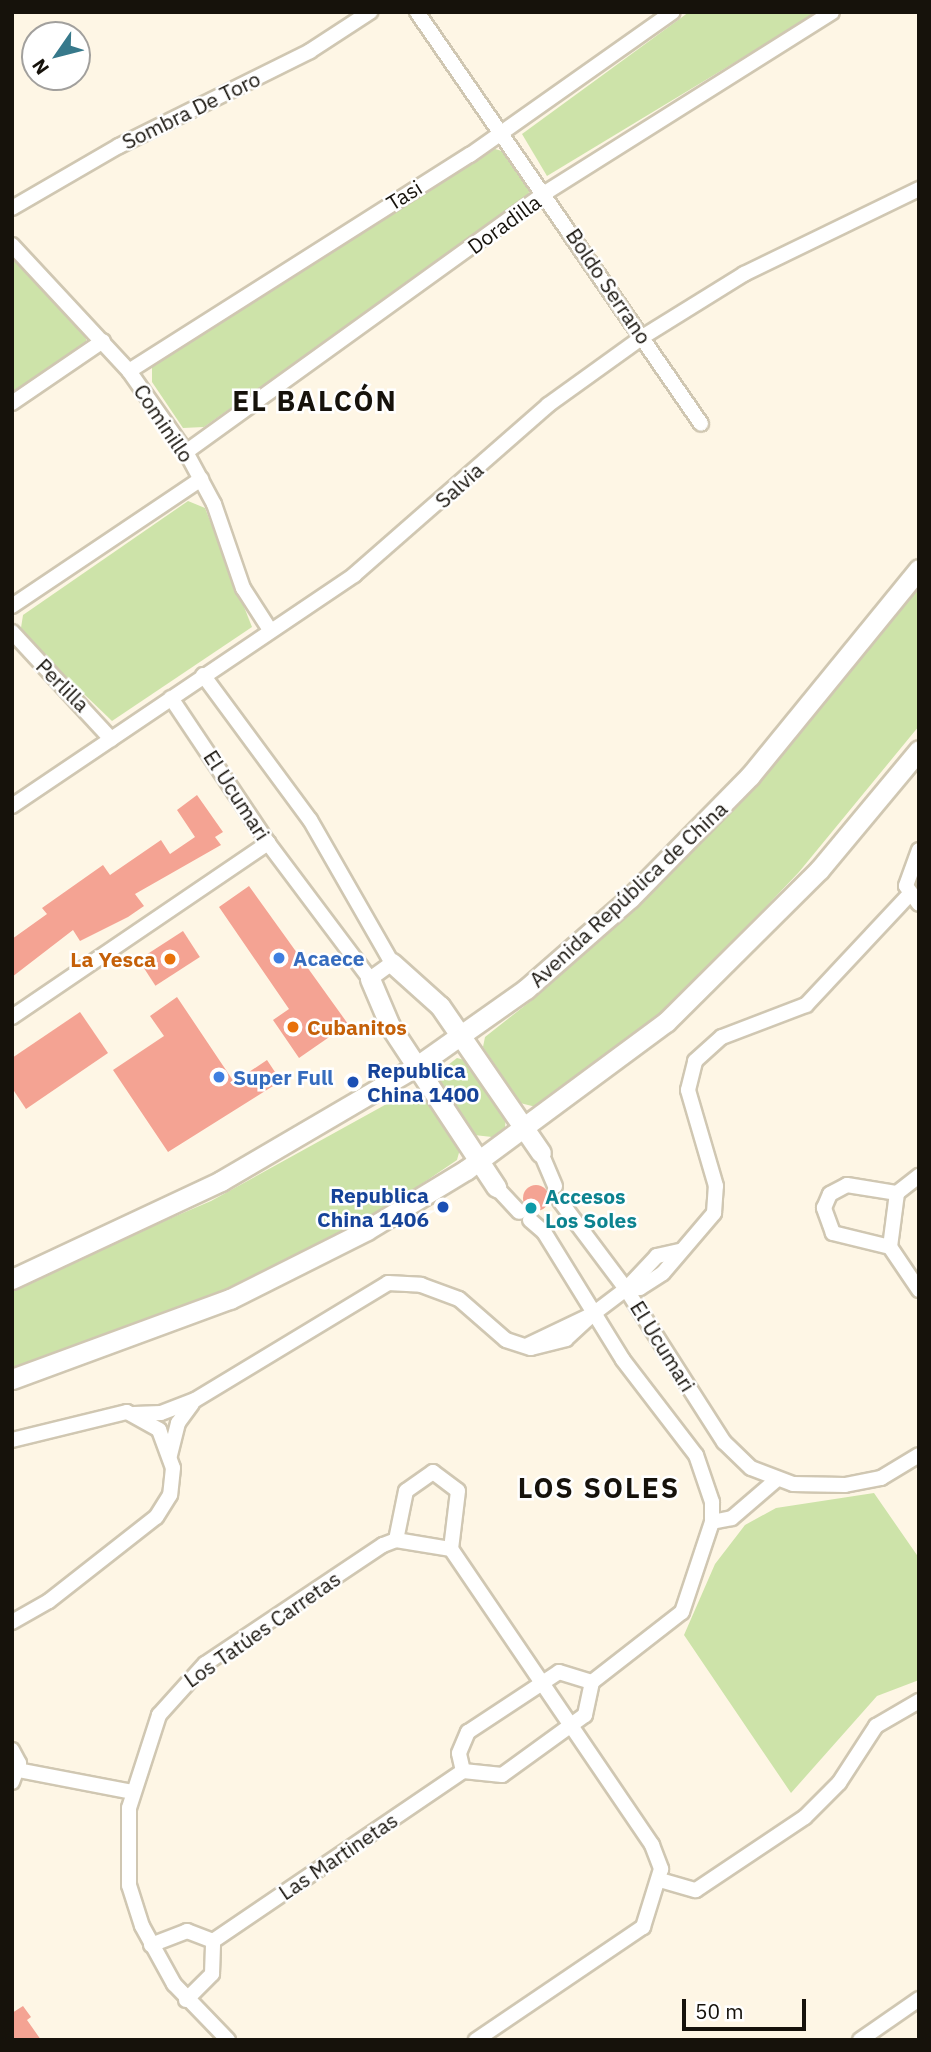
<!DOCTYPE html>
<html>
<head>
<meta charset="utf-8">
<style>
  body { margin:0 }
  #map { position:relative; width:931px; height:2052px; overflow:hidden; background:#fef6e5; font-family:"IBM Plex Sans",sans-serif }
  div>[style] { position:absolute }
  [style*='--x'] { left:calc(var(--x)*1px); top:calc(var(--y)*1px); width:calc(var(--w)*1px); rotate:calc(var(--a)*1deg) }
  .green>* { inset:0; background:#cde3a9 }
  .building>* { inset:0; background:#f4a393; transform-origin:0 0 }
  .round { border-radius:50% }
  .roads { filter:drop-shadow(2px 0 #d0c7b2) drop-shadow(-2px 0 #d0c7b2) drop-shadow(0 2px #d0c7b2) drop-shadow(0 -2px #d0c7b2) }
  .street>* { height:14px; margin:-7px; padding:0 7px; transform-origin:7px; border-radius:7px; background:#fff }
  .secondary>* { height:19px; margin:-9.5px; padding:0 9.5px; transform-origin:9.5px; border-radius:9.5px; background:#fff }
  .dots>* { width:19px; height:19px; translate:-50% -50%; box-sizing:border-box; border:4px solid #fff; border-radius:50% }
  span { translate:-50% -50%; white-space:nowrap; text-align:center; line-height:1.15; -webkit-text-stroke:5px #fff; paint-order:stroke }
  .street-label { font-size:21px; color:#16120b }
  .shop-label { font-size:21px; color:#366cbe; font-weight:700 }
  .left { translate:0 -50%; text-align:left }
  .food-label { font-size:21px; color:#c56008; font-weight:700 }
  .right { translate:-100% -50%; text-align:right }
  .transit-label { font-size:21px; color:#164399; font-weight:700 }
  .culture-label { font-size:21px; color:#0d838f; font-weight:700 }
  .district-label { font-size:28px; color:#16120b; font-weight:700; letter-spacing:2px }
  .frame { position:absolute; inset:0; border:14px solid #16120b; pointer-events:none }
  .north { position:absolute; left:21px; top:21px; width:70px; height:70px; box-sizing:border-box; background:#fff; border:2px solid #a2a09d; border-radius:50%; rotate:235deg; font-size:19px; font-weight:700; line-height:28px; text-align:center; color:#16120b }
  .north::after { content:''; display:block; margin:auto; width:24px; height:32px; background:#37798b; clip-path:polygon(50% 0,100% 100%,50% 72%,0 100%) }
  .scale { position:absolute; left:682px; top:1999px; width:124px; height:32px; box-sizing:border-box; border:4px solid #16120b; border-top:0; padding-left:9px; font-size:21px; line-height:24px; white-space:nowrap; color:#16120b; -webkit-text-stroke:5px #fff; paint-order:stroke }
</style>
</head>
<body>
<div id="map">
  <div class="green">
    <i style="clip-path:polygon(689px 12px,818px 12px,547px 176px,522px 134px)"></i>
    <i style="clip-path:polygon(495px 149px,509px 153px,531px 185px,527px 199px,204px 427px,183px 428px,152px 382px,152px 367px)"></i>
    <i style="clip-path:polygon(12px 257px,84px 332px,87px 343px,12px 396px)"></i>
    <i style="clip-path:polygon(188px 501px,205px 508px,252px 627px,112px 721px,30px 642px,21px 628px,23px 615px)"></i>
    <i style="clip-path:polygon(919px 584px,919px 726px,799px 872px,669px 1009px,536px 1107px,520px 1103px,483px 1047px,485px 1037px,537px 996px,738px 806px)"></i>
    <i style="clip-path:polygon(457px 1058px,468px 1061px,506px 1115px,505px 1128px,492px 1137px,474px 1135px,439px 1084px,439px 1072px)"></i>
    <i style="clip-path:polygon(412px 1090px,426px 1097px,460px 1149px,457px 1160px,376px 1215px,204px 1303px,12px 1371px,12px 1286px,211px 1201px)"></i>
    <i style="clip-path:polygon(874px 1493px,919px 1558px,919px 1680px,877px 1696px,791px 1793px,684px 1635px,715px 1564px,745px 1525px,776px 1508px)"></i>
  </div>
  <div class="building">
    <i style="clip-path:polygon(197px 795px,223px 832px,215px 837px,221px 845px,135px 894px,144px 906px,128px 917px,80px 941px,73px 930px,12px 977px,12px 939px,47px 914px,42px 908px,103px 865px,110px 875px,161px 840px,170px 854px,195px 837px,177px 810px)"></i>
    <i style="clip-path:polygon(249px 886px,348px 1024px,299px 1058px,273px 1020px,289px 1009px,219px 907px)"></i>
    <i style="left:183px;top:931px;width:31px;height:53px;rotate:57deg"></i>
    <i style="clip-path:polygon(177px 997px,234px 1082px,267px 1060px,281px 1081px,168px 1152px,113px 1070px,164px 1036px,150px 1016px)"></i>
    <i style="clip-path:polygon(80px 1012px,108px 1053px,26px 1109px,12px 1088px,12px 1058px)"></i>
    <i class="round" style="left:523px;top:1185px;width:26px;height:26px"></i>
    <i style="clip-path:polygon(23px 2006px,31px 2017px,27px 2020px,41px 2040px,12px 2040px,12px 2013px)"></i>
  </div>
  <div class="roads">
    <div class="street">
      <i style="--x:417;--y:12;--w:500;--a:55.4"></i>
      <i style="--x:12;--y:208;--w:124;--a:-30.1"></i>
      <i style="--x:119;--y:146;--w:213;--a:-26.4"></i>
      <i style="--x:310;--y:51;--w:72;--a:-33"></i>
      <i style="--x:12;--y:245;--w:172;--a:47.1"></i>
      <i style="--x:129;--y:371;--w:99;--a:54.9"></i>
      <i style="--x:186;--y:452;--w:59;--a:61.7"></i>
      <i style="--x:214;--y:504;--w:89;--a:71"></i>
      <i style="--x:243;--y:588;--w:50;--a:57.3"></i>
      <i style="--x:129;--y:371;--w:404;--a:-32.4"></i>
      <i style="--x:470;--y:155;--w:248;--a:-35.2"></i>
      <i style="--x:12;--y:403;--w:110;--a:-34.3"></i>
      <i style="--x:186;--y:452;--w:443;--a:-35.8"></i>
      <i style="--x:545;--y:193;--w:339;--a:-32.2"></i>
      <i style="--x:12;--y:606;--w:228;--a:-33.9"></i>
      <i style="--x:12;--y:632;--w:146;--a:47.2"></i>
      <i style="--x:171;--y:698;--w:174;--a:56.2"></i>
      <i style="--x:268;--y:843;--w:170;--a:53.1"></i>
      <i style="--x:370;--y:979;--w:27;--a:-36"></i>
      <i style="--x:392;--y:963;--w:165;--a:-119.8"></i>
      <i style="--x:310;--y:820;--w:180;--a:-126.4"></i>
      <i style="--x:12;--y:806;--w:413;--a:-34"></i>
      <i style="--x:354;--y:575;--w:258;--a:-41.2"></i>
      <i style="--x:548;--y:405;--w:118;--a:-35.7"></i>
      <i style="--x:644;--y:336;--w:118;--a:-31.8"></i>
      <i style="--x:744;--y:274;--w:195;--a:-25.9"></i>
      <i style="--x:919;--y:850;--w:38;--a:110"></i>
      <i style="--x:906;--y:886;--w:22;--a:54"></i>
      <i style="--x:12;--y:1017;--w:310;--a:-34.2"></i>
      <i style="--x:541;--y:1153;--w:36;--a:67"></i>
      <i style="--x:496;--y:1187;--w:34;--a:47"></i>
      <i style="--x:897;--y:1193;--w:54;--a:97.4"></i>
      <i style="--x:890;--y:1247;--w:52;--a:56"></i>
      <i style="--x:897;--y:1193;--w:28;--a:-38"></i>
      <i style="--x:560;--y:1201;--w:110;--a:53.1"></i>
      <i style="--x:626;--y:1289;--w:182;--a:57.4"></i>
      <i style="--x:724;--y:1442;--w:37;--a:44"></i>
      <i style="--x:751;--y:1468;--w:45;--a:20.9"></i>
      <i style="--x:793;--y:1484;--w:52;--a:1.1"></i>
      <i style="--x:845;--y:1485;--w:37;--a:-11"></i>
      <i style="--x:881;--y:1478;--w:44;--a:-31.2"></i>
      <i style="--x:530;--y:1220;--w:18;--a:41"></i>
      <i style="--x:544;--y:1232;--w:150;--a:58.3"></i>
      <i style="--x:623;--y:1360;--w:120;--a:52.5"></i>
      <i style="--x:696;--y:1455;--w:50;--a:71.2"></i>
      <i style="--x:712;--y:1502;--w:20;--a:90"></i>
      <i style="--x:712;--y:1522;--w:95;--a:108.4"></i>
      <i style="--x:682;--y:1612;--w:114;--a:142.1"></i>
      <i style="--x:890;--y:1247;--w:59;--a:-166.2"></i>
      <i style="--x:833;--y:1233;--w:27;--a:-110"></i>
      <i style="--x:824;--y:1208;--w:15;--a:-67"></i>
      <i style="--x:830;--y:1194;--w:19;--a:-28"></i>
      <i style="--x:847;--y:1185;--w:51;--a:9.1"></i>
      <i style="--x:679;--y:1251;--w:23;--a:167"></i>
      <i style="--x:657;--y:1256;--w:45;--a:133.2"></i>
      <i style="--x:626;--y:1289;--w:14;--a:-4"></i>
      <i style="--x:640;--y:1288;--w:27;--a:-33"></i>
      <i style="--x:663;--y:1273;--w:79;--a:-49.6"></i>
      <i style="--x:714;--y:1213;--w:27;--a:-86"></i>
      <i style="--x:716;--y:1186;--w:100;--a:-106.3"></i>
      <i style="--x:688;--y:1090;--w:30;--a:-76"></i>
      <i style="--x:695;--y:1061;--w:36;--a:-42"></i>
      <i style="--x:722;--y:1037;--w:90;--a:-20.9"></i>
      <i style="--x:806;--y:1005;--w:149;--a:-46.9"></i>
      <i style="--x:528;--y:1345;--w:72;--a:-25.5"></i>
      <i style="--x:593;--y:1314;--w:41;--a:-37.1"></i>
      <i style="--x:134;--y:1414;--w:27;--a:-2"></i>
      <i style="--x:161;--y:1413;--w:36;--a:-21"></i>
      <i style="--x:195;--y:1400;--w:226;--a:-31.2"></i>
      <i style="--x:388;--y:1283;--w:33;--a:3"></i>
      <i style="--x:421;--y:1285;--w:40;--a:20.2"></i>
      <i style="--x:459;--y:1299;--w:62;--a:41.1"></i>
      <i style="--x:506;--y:1340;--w:26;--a:18"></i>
      <i style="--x:531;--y:1348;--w:36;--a:-14"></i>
      <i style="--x:566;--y:1339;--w:37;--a:-43"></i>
      <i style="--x:12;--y:1440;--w:118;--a:-13.7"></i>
      <i style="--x:127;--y:1412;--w:37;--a:29"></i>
      <i style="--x:159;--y:1430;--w:40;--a:69.8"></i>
      <i style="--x:173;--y:1468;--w:27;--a:96"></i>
      <i style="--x:170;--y:1495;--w:26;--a:122"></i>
      <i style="--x:156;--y:1517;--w:136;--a:141.9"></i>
      <i style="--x:49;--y:1601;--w:43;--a:150.4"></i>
      <i style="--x:170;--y:1455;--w:33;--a:-76"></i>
      <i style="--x:178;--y:1423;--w:24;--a:-54"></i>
      <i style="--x:712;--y:1522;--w:20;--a:-11"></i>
      <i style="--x:732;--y:1518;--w:57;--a:-40.7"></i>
      <i style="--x:396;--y:1540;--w:50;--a:-78.5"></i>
      <i style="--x:406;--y:1491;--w:33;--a:-35"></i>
      <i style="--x:433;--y:1472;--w:31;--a:37"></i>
      <i style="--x:458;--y:1491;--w:58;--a:96.9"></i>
      <i style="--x:451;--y:1549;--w:358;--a:55.8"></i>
      <i style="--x:652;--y:1845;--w:26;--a:69"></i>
      <i style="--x:661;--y:1869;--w:61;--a:107.2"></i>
      <i style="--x:643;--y:1927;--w:202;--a:145.9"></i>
      <i style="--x:559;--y:1672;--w:34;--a:17"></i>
      <i style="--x:592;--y:1682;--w:34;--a:102"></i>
      <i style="--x:585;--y:1715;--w:102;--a:144.1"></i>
      <i style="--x:502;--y:1775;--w:39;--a:-174"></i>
      <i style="--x:463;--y:1771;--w:18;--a:-103"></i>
      <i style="--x:459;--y:1753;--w:23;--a:-67"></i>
      <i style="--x:468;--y:1732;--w:109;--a:-33.4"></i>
      <i style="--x:12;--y:1750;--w:15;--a:62"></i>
      <i style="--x:19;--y:1763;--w:20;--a:110"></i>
      <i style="--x:18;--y:1770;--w:116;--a:10.9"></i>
      <i style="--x:660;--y:1880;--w:37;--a:16"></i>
      <i style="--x:696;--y:1890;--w:131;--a:-33.8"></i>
      <i style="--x:805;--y:1817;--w:48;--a:-45"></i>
      <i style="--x:839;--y:1783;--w:68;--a:-57"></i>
      <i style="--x:876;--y:1726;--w:50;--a:-30.2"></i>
      <i style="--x:151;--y:1945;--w:39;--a:-21"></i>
      <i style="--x:187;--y:1931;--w:28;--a:21"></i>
      <i style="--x:213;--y:1941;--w:302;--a:-34.2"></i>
      <i style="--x:186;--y:2000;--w:37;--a:-45"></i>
      <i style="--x:212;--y:1974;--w:33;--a:-88"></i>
      <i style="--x:228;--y:2040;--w:78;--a:-134"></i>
      <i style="--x:174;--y:1984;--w:66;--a:-118.9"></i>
      <i style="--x:142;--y:1926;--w:43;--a:-107.6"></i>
      <i style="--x:129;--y:1885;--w:77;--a:-90"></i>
      <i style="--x:129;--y:1808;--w:98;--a:-72.1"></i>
      <i style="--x:159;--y:1715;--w:69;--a:-48"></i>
      <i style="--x:205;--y:1664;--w:214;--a:-33.8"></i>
      <i style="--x:383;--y:1545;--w:14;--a:-21"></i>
      <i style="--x:396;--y:1540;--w:56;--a:9.3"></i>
      <i style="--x:860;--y:2040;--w:72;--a:-34.8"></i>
    </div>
    <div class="secondary">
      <i style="--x:392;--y:963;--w:64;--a:41.9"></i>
      <i style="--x:440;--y:1006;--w:178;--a:55.5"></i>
      <i style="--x:370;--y:979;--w:51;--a:66.9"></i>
      <i style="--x:390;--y:1026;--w:193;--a:56.6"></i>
      <i style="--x:12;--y:1279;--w:231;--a:-25.1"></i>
      <i style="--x:221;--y:1181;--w:227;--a:-30.4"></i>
      <i style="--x:417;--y:1066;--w:133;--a:-35.2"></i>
      <i style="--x:526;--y:989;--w:138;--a:-41.2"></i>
      <i style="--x:630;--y:898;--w:171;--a:-45.5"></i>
      <i style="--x:750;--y:776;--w:267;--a:-50.8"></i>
      <i style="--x:12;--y:1379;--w:232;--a:-20.2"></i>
      <i style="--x:230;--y:1299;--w:153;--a:-26.7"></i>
      <i style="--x:367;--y:1230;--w:116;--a:-31.2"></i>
      <i style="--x:466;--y:1170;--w:249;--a:-36.5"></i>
      <i style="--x:666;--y:1022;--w:216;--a:-44.8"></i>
      <i style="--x:819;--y:870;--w:156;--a:-50.2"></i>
    </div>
  </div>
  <div class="dots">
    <i style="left:279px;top:958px;background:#3f7fe0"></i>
    <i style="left:170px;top:959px;background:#e8710a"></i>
    <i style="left:293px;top:1027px;background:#e8710a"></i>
    <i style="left:219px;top:1077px;background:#3f7fe0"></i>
    <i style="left:353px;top:1082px;background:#1a4fb4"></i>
    <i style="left:443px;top:1207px;background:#1a4fb4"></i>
    <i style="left:531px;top:1208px;background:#0f9aa8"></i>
  </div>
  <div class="street-label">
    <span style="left:191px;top:110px;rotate:-26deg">Sombra De Toro</span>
    <span style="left:404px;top:195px;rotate:-32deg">Tasi</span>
    <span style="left:504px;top:224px;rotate:-36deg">Doradilla</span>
    <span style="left:609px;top:286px;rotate:56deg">Boldo Serrano</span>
    <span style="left:164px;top:423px;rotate:56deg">Cominillo</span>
    <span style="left:459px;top:485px;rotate:-42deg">Salvia</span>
    <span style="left:63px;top:685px;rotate:45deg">Perlilla</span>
    <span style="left:237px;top:795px;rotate:57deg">El Ucumari</span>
    <span style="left:628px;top:894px;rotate:-43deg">Avenida República de China</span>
    <span style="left:663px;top:1346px;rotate:58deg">El Ucumari</span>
    <span style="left:262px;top:1629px;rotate:-35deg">Los Tatúes Carretas</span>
    <span style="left:338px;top:1856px;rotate:-34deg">Las Martinetas</span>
  </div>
  <div class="shop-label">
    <span class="left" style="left:293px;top:958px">Acaece</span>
    <span class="left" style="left:233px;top:1077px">Super Full</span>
  </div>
  <div class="food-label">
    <span class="right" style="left:156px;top:959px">La Yesca</span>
    <span class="left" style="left:307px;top:1027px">Cubanitos</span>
  </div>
  <div class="transit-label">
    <span class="left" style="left:367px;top:1082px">Republica<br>China 1400</span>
    <span class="right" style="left:429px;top:1207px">Republica<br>China 1406</span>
  </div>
  <div class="culture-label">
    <span class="left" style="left:545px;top:1208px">Accesos<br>Los Soles</span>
  </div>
  <div class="district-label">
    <span style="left:315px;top:401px">EL BALCÓN</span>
    <span style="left:599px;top:1488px">LOS SOLES</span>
  </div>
  <div class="frame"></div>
  <div class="north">N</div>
  <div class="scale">50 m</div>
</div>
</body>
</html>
